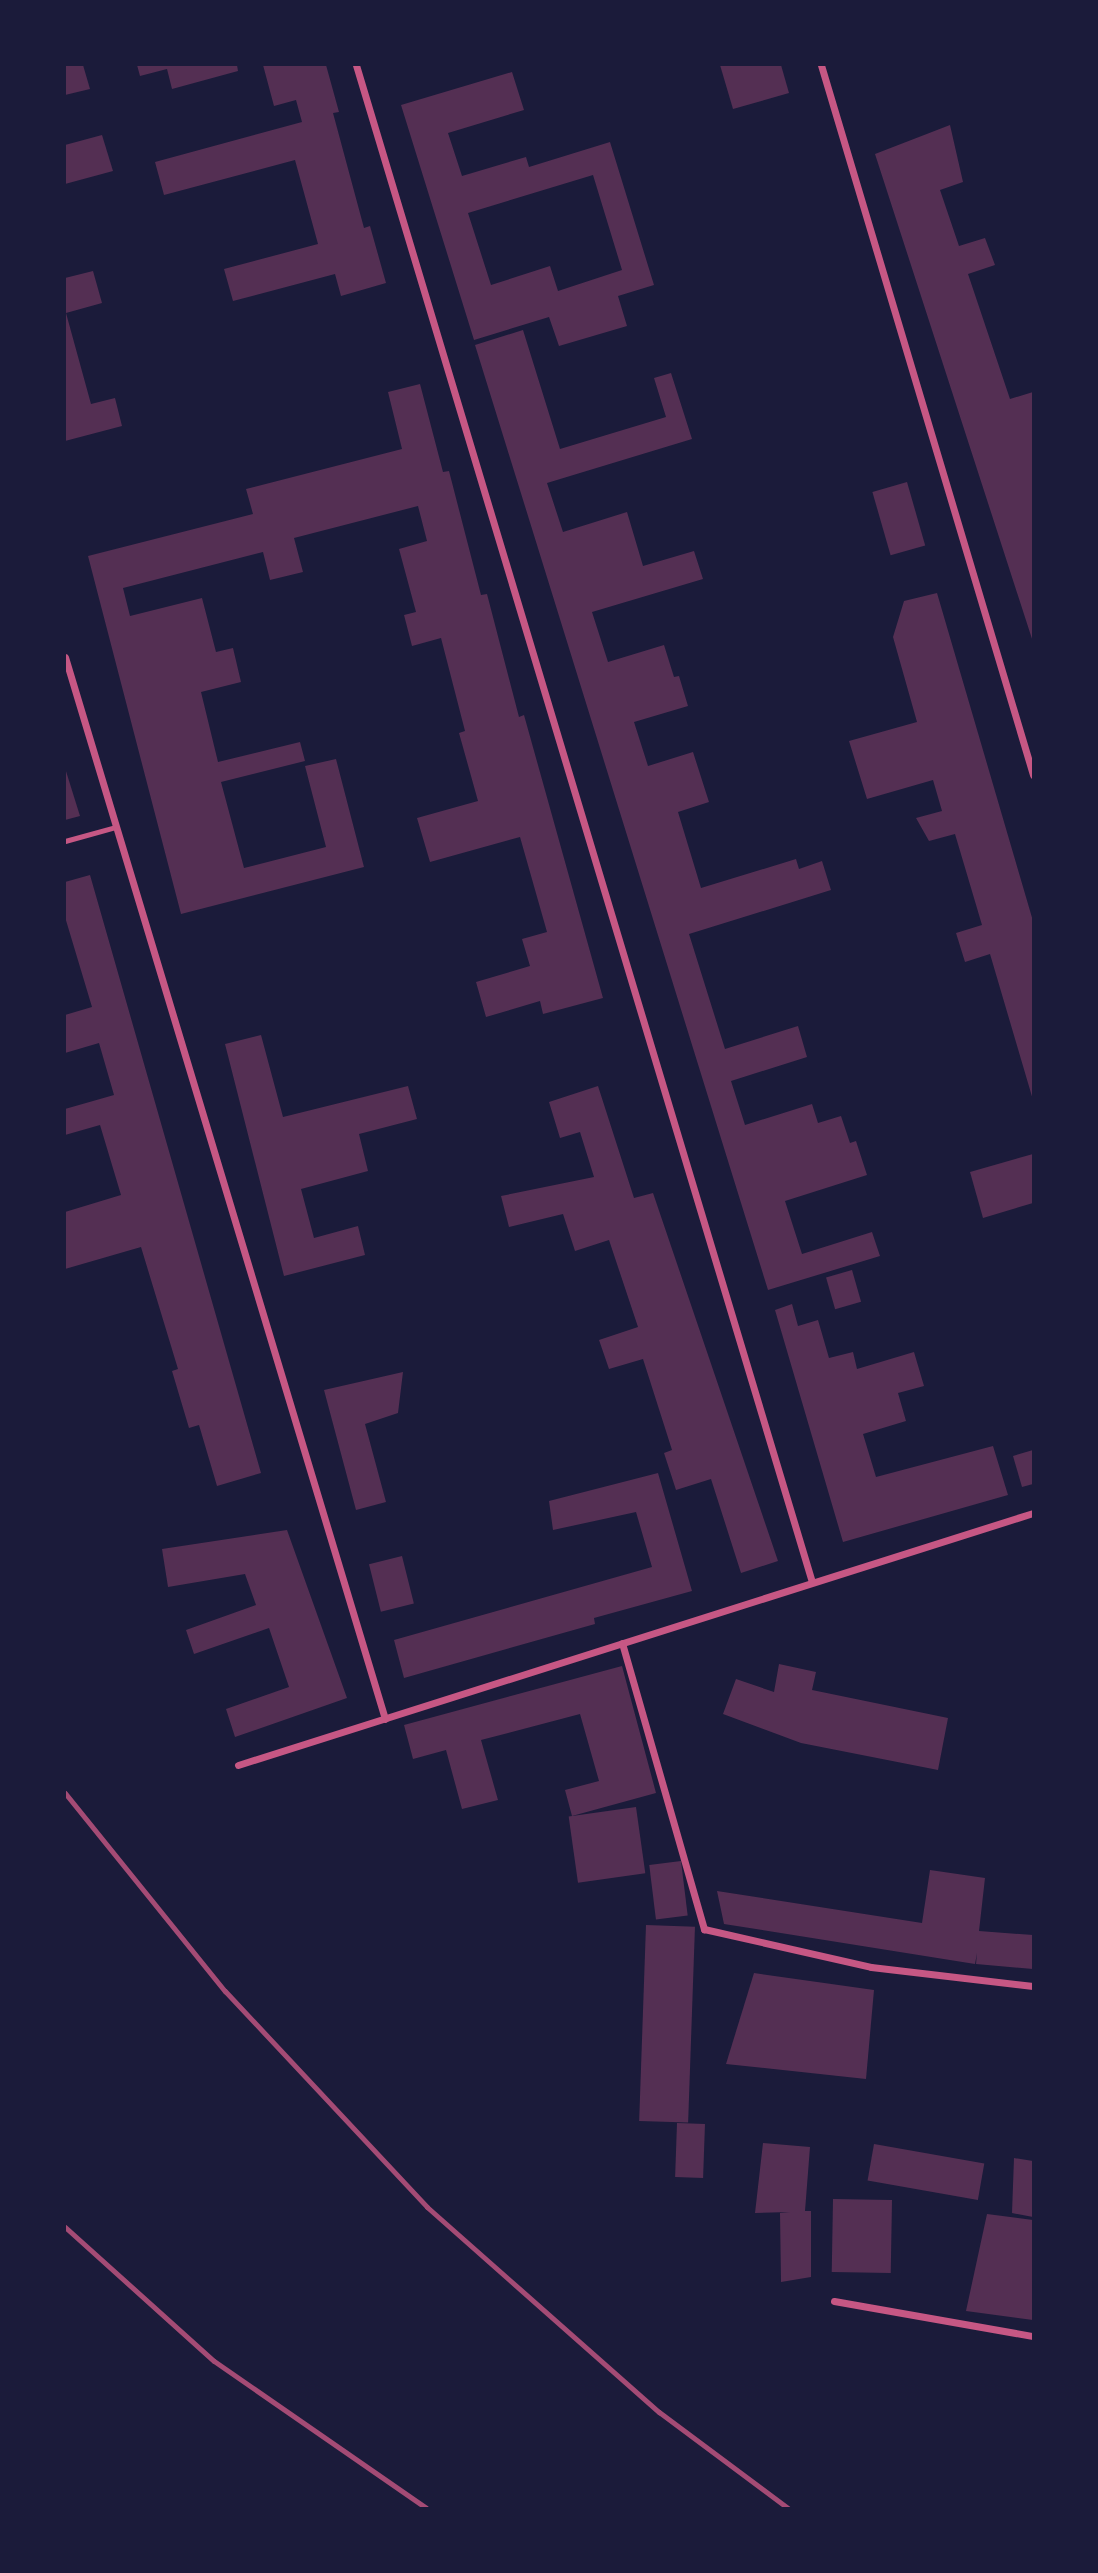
<!DOCTYPE html>
<html>
<head>
<meta charset="utf-8">
<style>
  body { margin:0 }
  #map { position:relative; width:1098px; height:2573px; overflow:hidden; background:#1b1b3a; font-family:"Open Sans",sans-serif }
  div>[style] { position:absolute }
  [style*='--x'] { left:calc(var(--x)*1px); top:calc(var(--y)*1px); width:calc(var(--w)*1px); rotate:calc(var(--a)*1deg) }
  .building>* { inset:0; background:#542f53; transform-origin:0 0 }
  .service>* { height:5px; margin:-2.5px; padding:0 2.5px; transform-origin:2.5px; border-radius:2.5px; background:#c65784 }
  .minor>* { height:7px; margin:-3.5px; padding:0 3.5px; transform-origin:3.5px; border-radius:3.5px; background:#c65784 }
  .rail>* { height:5px; margin:-2.5px; padding:0 2.5px; transform-origin:2.5px; border-radius:2.5px; background:#a44b75 }
  span { translate:-50% -50%; white-space:nowrap; text-align:center; line-height:1.15; -webkit-text-stroke:5px #1b1b3a; paint-order:stroke }
  .frame { position:absolute; inset:0; border:66px solid #1b1b3a; pointer-events:none }
</style>
</head>
<body>
<div id="map">
  <div class="building">
    <i style="clip-path:polygon(65px 65px,83px 65px,90px 89px,65px 95px)"></i>
    <i style="clip-path:polygon(137px 65px,237px 65px,238px 71px,172px 89px,167px 69px,140px 76px)"></i>
    <i style="clip-path:polygon(263px 65px,326px 65px,339px 112px,333px 113px,364px 228px,370px 226px,386px 283px,341px 296px,335px 274px,233px 301px,224px 269px,318px 244px,295px 160px,164px 195px,155px 162px,302px 122px,296px 100px,274px 106px)"></i>
    <i style="clip-path:polygon(720px 65px,781px 65px,789px 93px,733px 109px)"></i>
    <i style="clip-path:polygon(evenodd,512px 72px,524px 110px,448px 133px,462px 176px,526px 157px,529px 167px,610px 142px,654px 285px,618px 296px,627px 326px,559px 346px,549px 317px,474px 340px,401px 105px,512px 72px,593px 175px,622px 270px,558px 291px,550px 266px,491px 285px,468px 213px,593px 175px)"></i>
    <i style="clip-path:polygon(950px 125px,963px 182px,940px 190px,959px 246px,985px 238px,995px 265px,968px 274px,1010px 399px,1033px 392px,1033px 642px,875px 154px)"></i>
    <i style="clip-path:polygon(102px 135px,113px 171px,65px 184px,65px 145px)"></i>
    <i style="clip-path:polygon(93px 271px,102px 303px,66px 313px,91px 404px,115px 398px,122px 426px,65px 441px,65px 278px)"></i>
    <i style="clip-path:polygon(523px 330px,560px 449px,666px 417px,654px 378px,671px 373px,692px 439px,547px 483px,563px 532px,627px 512px,643px 566px,694px 551px,703px 579px,592px 612px,608px 662px,664px 645px,674px 677px,679px 676px,688px 706px,634px 722px,648px 766px,693px 752px,709px 802px,678px 812px,701px 888px,796px 859px,799px 869px,822px 861px,831px 890px,689px 934px,725px 1049px,798px 1026px,807px 1057px,731px 1081px,745px 1125px,812px 1104px,818px 1123px,841px 1116px,850px 1143px,856px 1141px,867px 1175px,785px 1201px,802px 1254px,872px 1232px,880px 1256px,768px 1290px,475px 345px)"></i>
    <i style="clip-path:polygon(420px 384px,443px 472px,449px 471px,481px 595px,487px 594px,519px 717px,524px 715px,603px 998px,543px 1014px,540px 1001px,486px 1017px,476px 982px,530px 966px,522px 939px,547px 932px,520px 837px,430px 862px,417px 818px,478px 801px,459px 733px,465px 731px,441px 638px,412px 646px,404px 615px,416px 612px,399px 549px,427px 541px,418px 506px,294px 538px,303px 572px,270px 580px,263px 552px,123px 588px,130px 616px,202px 598px,216px 652px,233px 648px,241px 682px,201px 692px,218px 762px,300px 742px,305px 761px,221px 782px,244px 868px,326px 847px,305px 766px,336px 759px,364px 867px,181px 914px,88px 556px,253px 514px,246px 489px,402px 449px,388px 392px)"></i>
    <i style="left:907px;top:482px;width:66px;height:36px;rotate:74deg"></i>
    <i style="clip-path:polygon(937px 593px,1033px 921px,1033px 1100px,990px 954px,965px 962px,956px 933px,982px 925px,955px 834px,929px 841px,916px 818px,942px 811px,933px 780px,867px 799px,849px 741px,917px 722px,893px 637px,904px 601px)"></i>
    <i style="clip-path:polygon(65px 768px,80px 816px,65px 820px)"></i>
    <i style="clip-path:polygon(90px 875px,261px 1473px,217px 1486px,199px 1425px,189px 1428px,172px 1371px,178px 1369px,141px 1247px,65px 1269px,65px 1212px,121px 1195px,100px 1125px,65px 1135px,65px 1109px,114px 1095px,99px 1043px,65px 1053px,65px 1015px,92px 1007px,65px 917px,65px 882px)"></i>
    <i style="clip-path:polygon(261px 1035px,283px 1117px,408px 1086px,417px 1119px,359px 1134px,368px 1171px,301px 1189px,314px 1238px,358px 1226px,365px 1255px,284px 1276px,225px 1044px)"></i>
    <i style="clip-path:polygon(598px 1086px,634px 1198px,653px 1193px,778px 1561px,741px 1573px,711px 1479px,676px 1490px,664px 1453px,672px 1450px,643px 1359px,609px 1369px,599px 1340px,638px 1327px,609px 1240px,575px 1251px,563px 1214px,509px 1227px,501px 1196px,594px 1177px,580px 1132px,560px 1138px,549px 1102px)"></i>
    <i style="clip-path:polygon(1033px 1154px,1033px 1203px,983px 1218px,970px 1172px)"></i>
    <i style="left:852px;top:1270px;width:33px;height:27px;rotate:74deg"></i>
    <i style="clip-path:polygon(792px 1304px,798px 1326px,818px 1320px,829px 1358px,853px 1352px,857px 1369px,914px 1352px,924px 1386px,898px 1393px,906px 1421px,863px 1434px,876px 1477px,993px 1446px,1008px 1495px,843px 1542px,775px 1310px)"></i>
    <i style="clip-path:polygon(403px 1372px,398px 1413px,365px 1424px,386px 1502px,356px 1510px,324px 1390px)"></i>
    <i style="clip-path:polygon(1033px 1450px,1033px 1484px,1022px 1487px,1013px 1456px)"></i>
    <i style="clip-path:polygon(658px 1473px,692px 1591px,594px 1618px,595px 1624px,404px 1678px,394px 1640px,652px 1567px,636px 1512px,553px 1530px,549px 1501px)"></i>
    <i style="clip-path:polygon(287px 1530px,347px 1698px,235px 1737px,226px 1709px,289px 1687px,269px 1628px,194px 1654px,186px 1630px,256px 1605px,245px 1574px,168px 1587px,162px 1549px)"></i>
    <i style="left:402px;top:1556px;width:49px;height:34px;rotate:76deg"></i>
    <i style="clip-path:polygon(779px 1664px,816px 1672px,812px 1690px,948px 1718px,938px 1770px,801px 1743px,723px 1714px,736px 1679px,774px 1692px)"></i>
    <i style="clip-path:polygon(622px 1666px,656px 1793px,572px 1816px,565px 1790px,599px 1781px,580px 1714px,481px 1740px,498px 1800px,462px 1809px,446px 1750px,413px 1759px,404px 1725px)"></i>
    <i style="left:636px;top:1807px;width:67px;height:68px;rotate:82deg"></i>
    <i style="left:681px;top:1861px;width:55px;height:32px;rotate:83deg"></i>
    <i style="clip-path:polygon(930px 1870px,985px 1878px,979px 1931px,1033px 1935px,1033px 1969px,976px 1964px,977px 1953px,975px 1964px,724px 1924px,717px 1891px,922px 1923px)"></i>
    <i style="left:646px;top:1925px;width:49px;height:196px;rotate:2deg"></i>
    <i style="clip-path:polygon(754px 1973px,874px 1990px,866px 2079px,726px 2064px)"></i>
    <i style="left:677px;top:2123px;width:28px;height:54px;rotate:2deg"></i>
    <i style="clip-path:polygon(763px 2143px,810px 2147px,805px 2211px,811px 2211px,811px 2277px,781px 2282px,780px 2213px,790px 2212px,755px 2213px)"></i>
    <i style="left:874px;top:2144px;width:112px;height:37px;rotate:10deg"></i>
    <i style="clip-path:polygon(1014px 2158px,1033px 2161px,1033px 2217px,1012px 2213px)"></i>
    <i style="left:892px;top:2200px;width:73px;height:59px;rotate:91deg"></i>
    <i style="clip-path:polygon(987px 2214px,1033px 2220px,1033px 2320px,966px 2311px)"></i>
  </div>
  <div class="service">
    <i style="--x:65;--y:841;--w:53;--a:-15.4"></i>
  </div>
  <div class="minor">
    <i style="--x:356;--y:65;--w:1584;--a:73.27"></i>
    <i style="--x:821;--y:65;--w:741;--a:73.37"></i>
    <i style="--x:65;--y:657;--w:1109;--a:73.23"></i>
    <i style="--x:622;--y:1643;--w:298;--a:74"></i>
    <i style="--x:704;--y:1929;--w:171;--a:12.8"></i>
    <i style="--x:871;--y:1967;--w:163;--a:6.7"></i>
    <i style="--x:238;--y:1765;--w:834;--a:-17.59"></i>
    <i style="--x:834;--y:2301;--w:202;--a:10"></i>
  </div>
  <div class="rail">
    <i style="--x:65;--y:1793;--w:255;--a:51.1"></i>
    <i style="--x:225;--y:1991;--w:296;--a:46.9"></i>
    <i style="--x:427;--y:2207;--w:310;--a:41.5"></i>
    <i style="--x:659;--y:2412;--w:161;--a:36.7"></i>
    <i style="--x:65;--y:2227;--w:200;--a:42"></i>
    <i style="--x:214;--y:2361;--w:258;--a:34.7"></i>
  </div>
  <div class="frame"></div>
</div>
</body>
</html>
